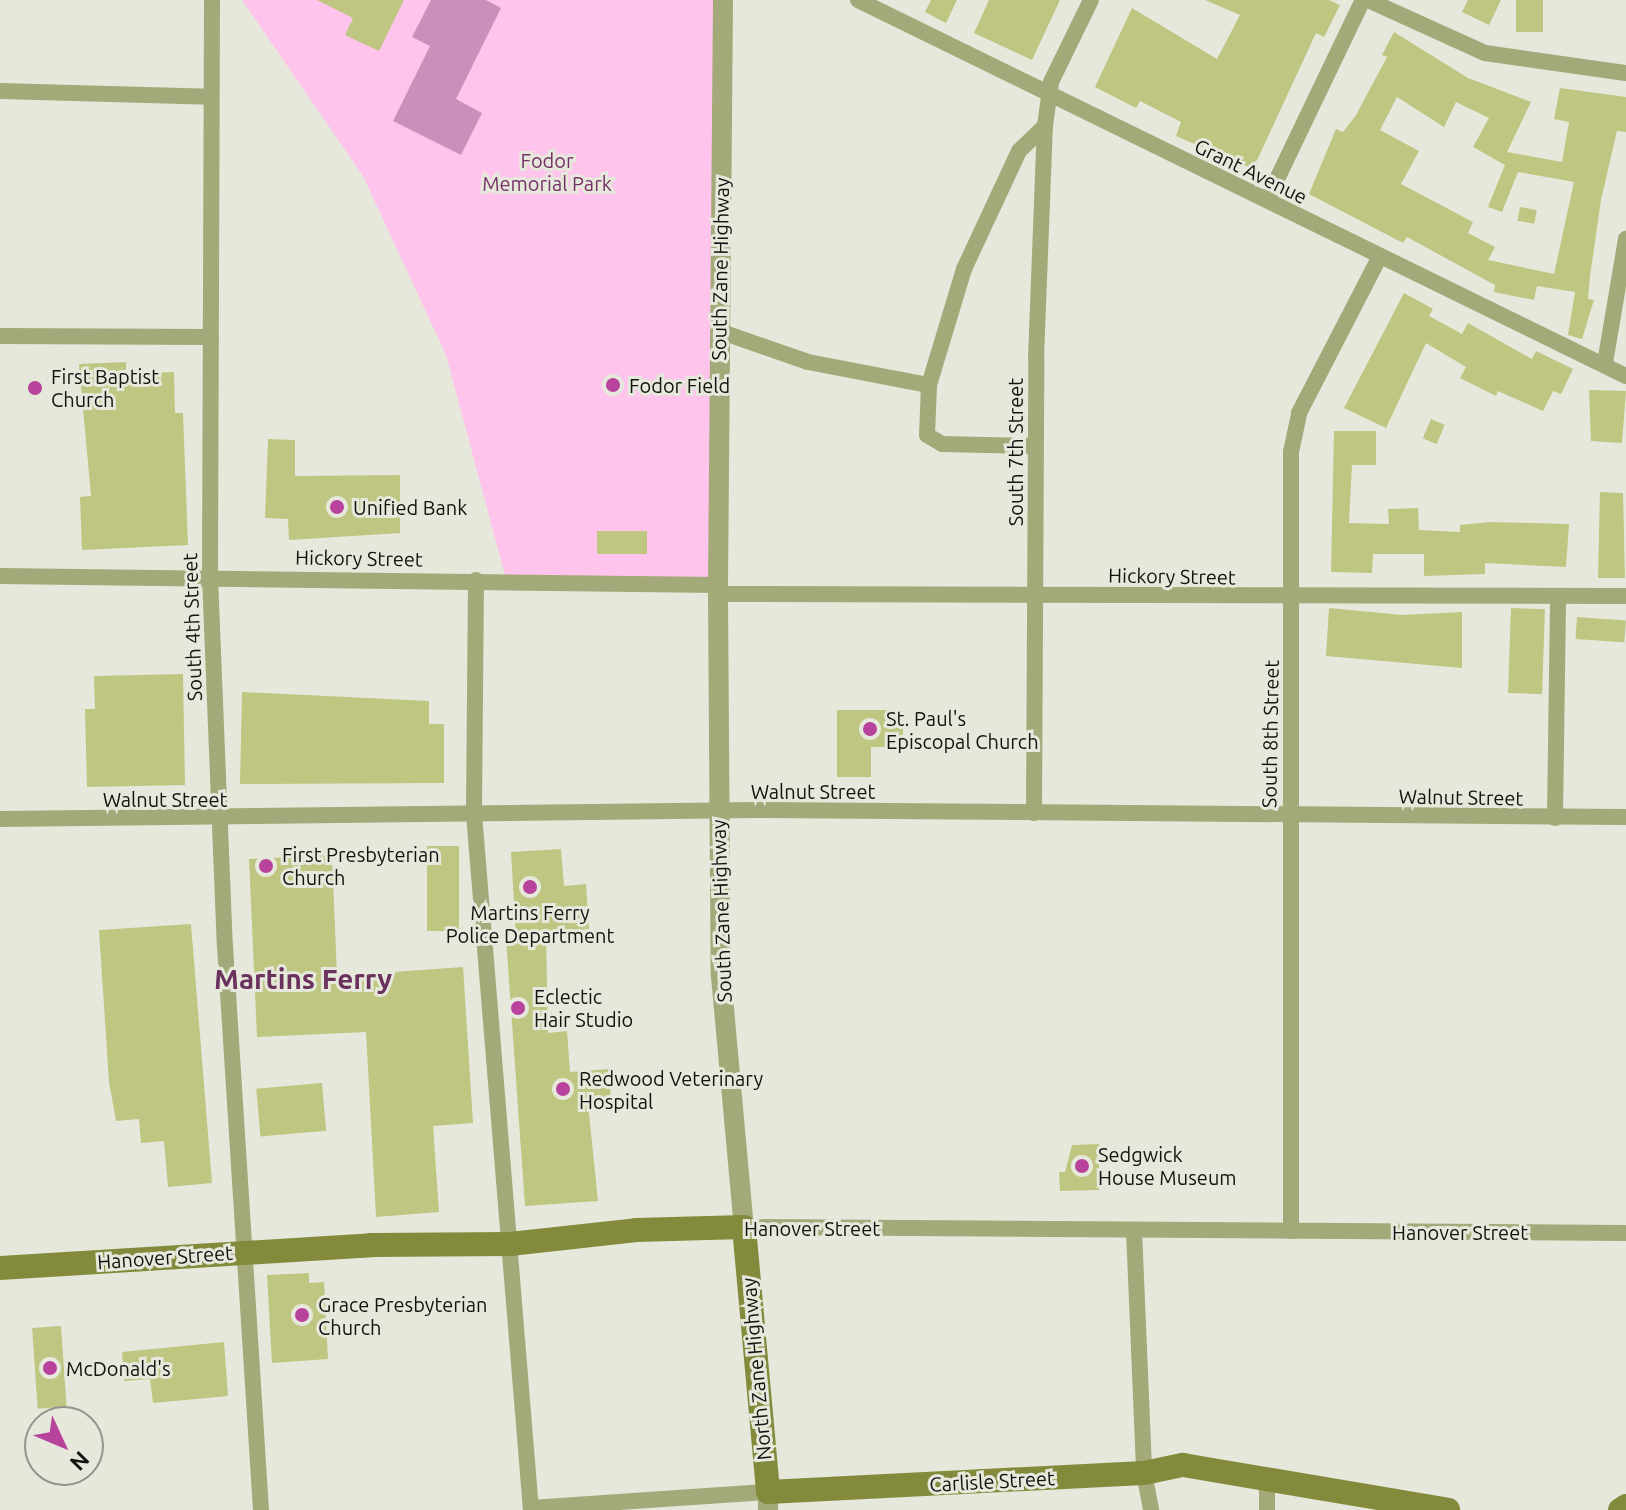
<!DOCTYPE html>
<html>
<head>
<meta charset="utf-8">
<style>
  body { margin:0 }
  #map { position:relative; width:1626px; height:1510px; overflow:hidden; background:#e6e8dc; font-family:Ubuntu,sans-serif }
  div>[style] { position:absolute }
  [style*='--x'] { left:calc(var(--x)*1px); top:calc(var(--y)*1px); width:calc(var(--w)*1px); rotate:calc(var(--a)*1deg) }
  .green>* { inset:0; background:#ffc4ec }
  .water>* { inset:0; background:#cb8fb9 }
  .building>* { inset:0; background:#bfc681; transform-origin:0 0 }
  .minor>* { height:16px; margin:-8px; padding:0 8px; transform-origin:8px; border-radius:8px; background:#a3a978 }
  .tertiary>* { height:20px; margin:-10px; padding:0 10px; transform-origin:10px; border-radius:10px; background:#a3a978 }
  .secondary>* { height:24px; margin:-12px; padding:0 12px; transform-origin:12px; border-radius:12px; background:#848a3c }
  .dots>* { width:22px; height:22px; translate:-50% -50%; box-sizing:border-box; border:4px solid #e6e8dc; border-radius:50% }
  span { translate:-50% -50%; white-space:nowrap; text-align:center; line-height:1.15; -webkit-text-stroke:6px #e6e8dc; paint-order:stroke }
  .park-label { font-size:20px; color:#783167 }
  .street-label { font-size:20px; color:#131410 }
  .poi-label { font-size:20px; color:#131410 }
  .left { translate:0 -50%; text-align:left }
  .district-label { font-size:28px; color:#6a315c; font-weight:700 }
  .north { position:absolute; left:24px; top:1406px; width:80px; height:80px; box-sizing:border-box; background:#e6e8dc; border:2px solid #92938a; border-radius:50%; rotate:134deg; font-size:22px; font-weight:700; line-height:32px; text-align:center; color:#131410 }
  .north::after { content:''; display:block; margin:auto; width:28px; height:36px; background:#b7439c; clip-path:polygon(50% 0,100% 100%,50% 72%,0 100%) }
</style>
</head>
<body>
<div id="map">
  <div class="green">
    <i style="clip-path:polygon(242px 0,720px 0,708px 586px,507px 583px,446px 355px,363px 176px)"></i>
  </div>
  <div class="water">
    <i style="clip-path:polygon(431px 0,486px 0,501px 8px,456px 99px,482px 113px,461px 155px,393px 121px,430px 46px,412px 37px)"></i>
  </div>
  <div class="building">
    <i style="clip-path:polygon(317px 0,404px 0,379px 51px,345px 35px,353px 18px)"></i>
    <i style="clip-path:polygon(931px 0,957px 0,946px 23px,925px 12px)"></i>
    <i style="clip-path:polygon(989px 0,1060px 0,1032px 60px,974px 33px)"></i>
    <i style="clip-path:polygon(1205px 0,1329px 0,1340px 5px,1324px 37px,1316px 33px,1253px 169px,1176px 136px,1181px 122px,1140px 101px,1136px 108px,1095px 87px,1132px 8px,1217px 59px,1240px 15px)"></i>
    <i style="clip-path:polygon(1468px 0,1501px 0,1489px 25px,1462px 12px)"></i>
    <i style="left:1516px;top:0;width:27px;height:32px"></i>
    <i style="clip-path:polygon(evenodd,1394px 32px,1468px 78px,1531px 102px,1507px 152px,1562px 162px,1569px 122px,1554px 119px,1560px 88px,1626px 97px,1626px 132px,1617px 131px,1601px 200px,1590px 276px,1588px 299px,1594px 300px,1582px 339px,1568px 335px,1575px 292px,1537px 286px,1534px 300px,1494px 292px,1495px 285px,1407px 237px,1403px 243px,1309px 194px,1336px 129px,1343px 132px,1356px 115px,1387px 57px,1382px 55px,1394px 32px,1397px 97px,1444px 127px,1456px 102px,1489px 118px,1473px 147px,1505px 165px,1488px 207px,1502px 212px,1518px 172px,1574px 182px,1554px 274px,1488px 260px,1495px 247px,1468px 233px,1473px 222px,1401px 184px,1419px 151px,1380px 130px,1397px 97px)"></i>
    <i style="left:1520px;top:207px;width:17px;height:14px;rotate:10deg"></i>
    <i style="clip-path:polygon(1404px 293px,1433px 309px,1429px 316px,1462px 334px,1468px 323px,1532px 359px,1536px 351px,1573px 369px,1561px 394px,1553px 391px,1543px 411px,1498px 391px,1496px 396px,1460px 378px,1466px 367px,1426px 343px,1386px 428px,1344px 408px)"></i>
    <i style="clip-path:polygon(126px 362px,126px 374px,174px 372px,175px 413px,183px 413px,188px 545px,82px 550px,80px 497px,91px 496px,79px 364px)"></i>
    <i style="clip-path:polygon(1589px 390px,1626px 391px,1622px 443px,1591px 441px)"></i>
    <i style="left:1431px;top:419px;width:15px;height:21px;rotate:23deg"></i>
    <i style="clip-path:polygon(1334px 431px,1376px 431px,1376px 465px,1352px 465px,1349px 523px,1389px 524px,1388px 509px,1418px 508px,1419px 530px,1460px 532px,1460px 525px,1491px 522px,1569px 524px,1566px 567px,1485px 563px,1485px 574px,1424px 576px,1424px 554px,1373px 554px,1372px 573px,1331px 572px)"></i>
    <i style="clip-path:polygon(268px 439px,295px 440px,295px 476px,400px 475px,400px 533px,289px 540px,288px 519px,265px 518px)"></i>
    <i style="clip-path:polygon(1600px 492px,1623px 493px,1625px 578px,1598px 578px)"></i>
    <i style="left:647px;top:531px;width:23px;height:50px;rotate:90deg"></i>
    <i style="clip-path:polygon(1329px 608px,1402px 615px,1462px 612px,1462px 668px,1326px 656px)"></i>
    <i style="left:1511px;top:608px;width:34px;height:85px;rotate:2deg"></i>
    <i style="left:1577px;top:617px;width:49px;height:22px;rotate:4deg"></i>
    <i style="clip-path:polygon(183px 674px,185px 785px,87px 787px,85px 709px,95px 709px,94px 676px)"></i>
    <i style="clip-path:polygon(242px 692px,429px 701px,429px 724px,444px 724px,444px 783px,240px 784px)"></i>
    <i style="clip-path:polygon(837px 710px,903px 710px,903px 747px,871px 747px,871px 777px,837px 777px)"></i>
    <i style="left:427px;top:846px;width:32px;height:85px"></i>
    <i style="clip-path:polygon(561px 849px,564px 886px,586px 884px,589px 929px,546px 932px,548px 1033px,567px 1031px,570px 1072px,609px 1069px,611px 1102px,588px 1104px,598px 1201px,525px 1206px,506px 939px,516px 938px,511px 852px)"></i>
    <i style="clip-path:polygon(332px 855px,337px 976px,463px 967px,473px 1123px,433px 1126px,439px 1212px,376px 1217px,366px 1032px,257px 1037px,249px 859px)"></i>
    <i style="clip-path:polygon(191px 924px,212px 1183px,168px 1187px,164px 1141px,141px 1143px,139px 1119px,116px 1121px,109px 1082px,99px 930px)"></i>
    <i style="left:322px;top:1083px;width:48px;height:66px;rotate:85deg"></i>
    <i style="clip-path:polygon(1099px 1144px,1099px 1190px,1060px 1191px,1059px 1172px,1065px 1172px,1072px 1145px)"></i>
    <i style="clip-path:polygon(309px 1273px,309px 1283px,324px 1282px,328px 1359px,272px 1363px,267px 1275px)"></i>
    <i style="left:61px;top:1326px;width:81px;height:29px;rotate:86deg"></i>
    <i style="clip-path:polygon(224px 1342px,228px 1396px,153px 1403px,150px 1379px,124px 1381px,122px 1352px)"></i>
  </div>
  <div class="minor">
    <i style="--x:212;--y:0;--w:577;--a:90.2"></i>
    <i style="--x:210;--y:577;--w:369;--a:87.7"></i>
    <i style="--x:225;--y:946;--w:565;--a:86.35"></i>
    <i style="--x:858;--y:0;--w:855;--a:26.09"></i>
    <i style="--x:1368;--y:0;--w:128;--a:24.4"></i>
    <i style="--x:1485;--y:53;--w:142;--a:8.1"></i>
    <i style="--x:0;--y:91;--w:210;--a:1.6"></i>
    <i style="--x:1267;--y:200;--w:222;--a:-64.4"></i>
    <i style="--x:719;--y:331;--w:94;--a:19.2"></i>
    <i style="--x:808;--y:362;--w:123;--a:10.8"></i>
    <i style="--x:0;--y:336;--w:211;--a:0.3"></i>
    <i style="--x:1605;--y:363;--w:126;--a:-80.4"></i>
    <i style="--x:1035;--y:446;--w:93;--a:-178.8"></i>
    <i style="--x:942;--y:444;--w:17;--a:-149"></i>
    <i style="--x:927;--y:435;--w:50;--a:-87.7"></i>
    <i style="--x:929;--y:385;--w:121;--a:-73.2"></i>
    <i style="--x:964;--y:269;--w:130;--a:-65"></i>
    <i style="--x:1019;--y:151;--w:36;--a:-44"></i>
    <i style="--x:0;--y:576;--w:718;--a:0.72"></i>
    <i style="--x:718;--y:585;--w:9;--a:90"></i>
    <i style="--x:718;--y:594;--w:908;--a:0.13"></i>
    <i style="--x:476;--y:580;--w:234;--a:90.5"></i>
    <i style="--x:474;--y:814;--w:698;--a:85.32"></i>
    <i style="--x:1034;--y:813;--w:455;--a:-89.7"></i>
    <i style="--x:1036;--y:358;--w:232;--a:-87.8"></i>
    <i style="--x:1045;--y:126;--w:44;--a:-82.2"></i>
    <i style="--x:1051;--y:82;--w:91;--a:-64"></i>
    <i style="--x:1555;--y:818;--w:222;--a:-89.2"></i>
    <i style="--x:0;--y:819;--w:757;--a:-0.68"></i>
    <i style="--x:757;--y:810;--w:869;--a:0.46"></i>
    <i style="--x:744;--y:1227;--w:882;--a:0.39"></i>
    <i style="--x:1134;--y:1230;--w:243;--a:87.6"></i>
    <i style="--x:1144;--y:1473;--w:38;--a:79"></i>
    <i style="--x:1291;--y:1231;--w:779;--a:-90"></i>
    <i style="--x:1291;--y:452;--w:40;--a:-78"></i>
    <i style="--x:1299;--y:413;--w:174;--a:-62.7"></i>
    <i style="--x:1267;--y:1478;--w:32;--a:90"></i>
    <i style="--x:531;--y:1508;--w:238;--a:-3.9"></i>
  </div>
  <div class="tertiary">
    <i style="--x:718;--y:585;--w:585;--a:-89.51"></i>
    <i style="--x:718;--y:594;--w:382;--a:89.6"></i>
    <i style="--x:721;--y:976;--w:252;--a:84.8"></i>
    <i style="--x:768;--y:1492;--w:18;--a:90"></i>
  </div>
  <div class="secondary">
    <i style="--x:0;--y:1268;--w:372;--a:-3.5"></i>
    <i style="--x:371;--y:1245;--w:139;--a:-0.4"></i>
    <i style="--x:510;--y:1244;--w:127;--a:-6.3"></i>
    <i style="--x:636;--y:1230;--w:108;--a:-1.6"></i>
    <i style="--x:744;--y:1227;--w:266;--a:84.8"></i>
    <i style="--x:768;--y:1492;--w:376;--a:-2.9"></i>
    <i style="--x:1144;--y:1473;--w:40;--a:-12"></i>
    <i style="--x:1183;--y:1465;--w:269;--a:9.6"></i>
    <i style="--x:1620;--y:1510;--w:7;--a:-34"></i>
  </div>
  <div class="dots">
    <i style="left:613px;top:385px;background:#b7439c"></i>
    <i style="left:35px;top:388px;background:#b7439c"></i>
    <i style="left:337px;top:507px;background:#b7439c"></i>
    <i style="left:870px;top:729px;background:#b7439c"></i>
    <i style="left:266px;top:866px;background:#b7439c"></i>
    <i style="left:530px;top:887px;background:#b7439c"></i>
    <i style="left:518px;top:1008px;background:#b7439c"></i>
    <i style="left:563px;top:1089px;background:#b7439c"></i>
    <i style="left:1082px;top:1166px;background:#b7439c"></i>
    <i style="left:302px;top:1315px;background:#b7439c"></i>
    <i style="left:50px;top:1368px;background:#b7439c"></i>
  </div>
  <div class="park-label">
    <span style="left:547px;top:172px">Fodor<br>Memorial Park</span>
  </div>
  <div class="street-label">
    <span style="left:1251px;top:171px;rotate:26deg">Grant Avenue</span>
    <span style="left:720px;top:269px;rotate:-89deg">South Zane Highway</span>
    <span style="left:1015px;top:452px;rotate:-90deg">South 7th Street</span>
    <span style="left:359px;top:558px;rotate:1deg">Hickory Street</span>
    <span style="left:1172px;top:576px;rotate:1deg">Hickory Street</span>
    <span style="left:192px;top:627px;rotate:-92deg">South 4th Street</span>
    <span style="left:1270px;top:734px;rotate:-89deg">South 8th Street</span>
    <span style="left:813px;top:791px">Walnut Street</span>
    <span style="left:1461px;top:797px;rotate:1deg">Walnut Street</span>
    <span style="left:165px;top:799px">Walnut Street</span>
    <span style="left:721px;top:911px;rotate:-92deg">South Zane Highway</span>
    <span style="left:812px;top:1228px">Hanover Street</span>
    <span style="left:1460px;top:1232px">Hanover Street</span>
    <span style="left:165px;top:1257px;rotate:-4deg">Hanover Street</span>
    <span style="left:756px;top:1369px;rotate:-95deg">North Zane Highway</span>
    <span style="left:992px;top:1481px;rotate:-3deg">Carlisle Street</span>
  </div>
  <div class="poi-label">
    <span class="left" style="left:51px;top:388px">First Baptist<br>Church</span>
    <span class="left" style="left:629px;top:385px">Fodor Field</span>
    <span class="left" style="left:353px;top:507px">Unified Bank</span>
    <span class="left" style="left:886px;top:730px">St. Paul's<br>Episcopal Church</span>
    <span class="left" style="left:282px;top:866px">First Presbyterian<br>Church</span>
    <span style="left:530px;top:924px">Martins Ferry<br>Police Department</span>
    <span class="left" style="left:534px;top:1008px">Eclectic<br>Hair Studio</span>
    <span class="left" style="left:579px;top:1090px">Redwood Veterinary<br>Hospital</span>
    <span class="left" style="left:1098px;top:1166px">Sedgwick<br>House Museum</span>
    <span class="left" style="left:318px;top:1316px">Grace Presbyterian<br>Church</span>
    <span class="left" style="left:66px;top:1368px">McDonald's</span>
  </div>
  <div class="district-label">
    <span style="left:303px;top:979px">Martins Ferry</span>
  </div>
  <div class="north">N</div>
</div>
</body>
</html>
